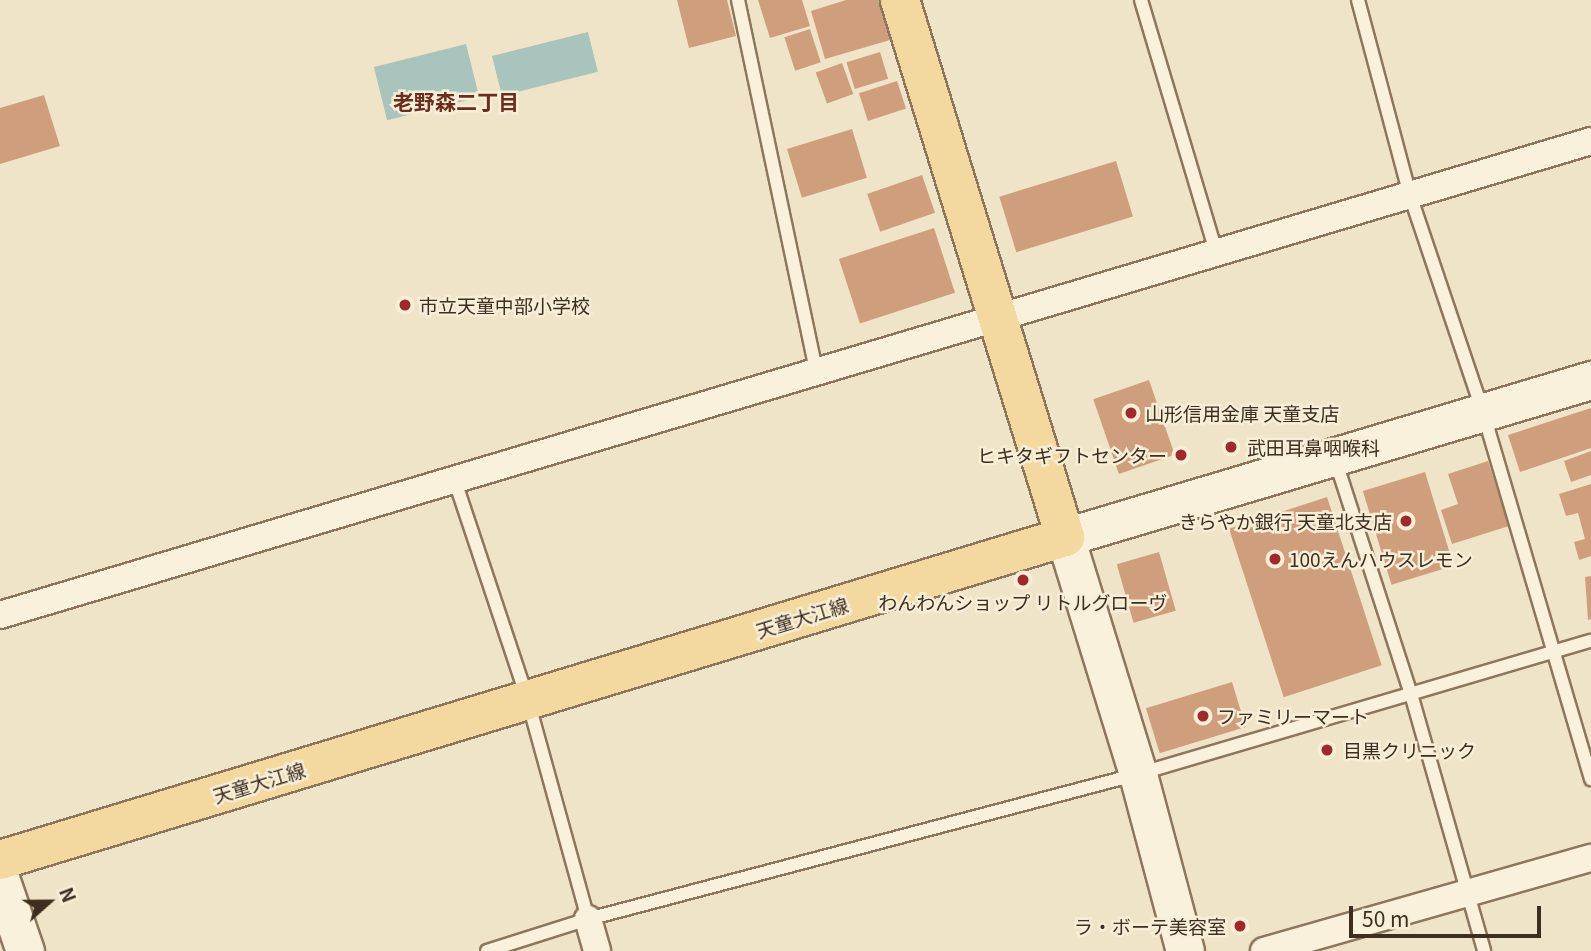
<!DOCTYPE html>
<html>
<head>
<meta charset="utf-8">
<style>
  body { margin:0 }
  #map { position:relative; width:1591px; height:951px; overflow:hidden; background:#f0e4c8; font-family:Georgia,"Noto Sans JP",serif }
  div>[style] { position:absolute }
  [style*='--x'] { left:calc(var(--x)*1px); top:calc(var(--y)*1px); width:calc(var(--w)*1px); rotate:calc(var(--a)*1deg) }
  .water>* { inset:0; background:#a9c4bc; transform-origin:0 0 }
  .building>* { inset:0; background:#cf9f7d; transform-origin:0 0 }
  .roads { filter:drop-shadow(2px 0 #8d765c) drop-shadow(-2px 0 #8d765c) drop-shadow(0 2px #8d765c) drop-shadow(0 -2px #8d765c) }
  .lane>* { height:12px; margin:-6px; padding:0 6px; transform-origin:6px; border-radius:6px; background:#faf1dc }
  .street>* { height:26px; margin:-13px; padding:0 13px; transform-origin:13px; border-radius:13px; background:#faf1dc }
  .secondary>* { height:37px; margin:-18.5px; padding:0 18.5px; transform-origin:18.5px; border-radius:18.5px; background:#faf1dc }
  .primary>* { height:38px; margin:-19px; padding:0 19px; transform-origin:19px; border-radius:19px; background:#f3d9a0 }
  .dots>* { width:19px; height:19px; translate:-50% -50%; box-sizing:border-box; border:4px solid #f7eed8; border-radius:50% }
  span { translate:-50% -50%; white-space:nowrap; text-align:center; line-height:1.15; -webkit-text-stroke:5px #f7eed8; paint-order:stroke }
  .poi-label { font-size:19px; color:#3d2e20 }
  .left { translate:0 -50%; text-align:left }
  .right { translate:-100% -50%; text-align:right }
  .street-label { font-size:19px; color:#3d2e20 }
  .neighbourhood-label { font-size:21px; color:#6b2e1e; font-weight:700 }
  .north { position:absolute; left:14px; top:867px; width:70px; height:70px; -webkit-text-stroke:5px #f7eed8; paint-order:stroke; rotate:69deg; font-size:19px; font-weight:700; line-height:28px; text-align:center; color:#3d2e20 }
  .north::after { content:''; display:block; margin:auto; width:24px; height:32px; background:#3d2e20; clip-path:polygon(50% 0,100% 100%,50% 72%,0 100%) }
  .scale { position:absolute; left:1349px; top:906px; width:192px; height:32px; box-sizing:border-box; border:4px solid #3d2e20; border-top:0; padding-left:9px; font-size:21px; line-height:24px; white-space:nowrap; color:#3d2e20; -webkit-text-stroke:5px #f7eed8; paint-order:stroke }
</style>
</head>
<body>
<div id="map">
  <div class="water">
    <i style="left:588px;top:32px;width:41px;height:99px;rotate:76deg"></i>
    <i style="left:466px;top:44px;width:55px;height:95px;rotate:76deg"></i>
  </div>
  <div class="building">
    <i style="clip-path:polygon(677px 0,727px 0,736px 36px,689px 48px)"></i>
    <i style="clip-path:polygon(758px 0,802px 0,810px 26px,770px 38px)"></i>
    <i style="clip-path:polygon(846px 0,878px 0,890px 40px,825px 59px,811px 11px)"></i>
    <i style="left:810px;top:29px;width:35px;height:27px;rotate:72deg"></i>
    <i style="left:880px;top:52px;width:28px;height:35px;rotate:73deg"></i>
    <i style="left:842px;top:63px;width:33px;height:28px;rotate:70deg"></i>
    <i style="left:897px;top:81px;width:29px;height:40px;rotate:72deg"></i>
    <i style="clip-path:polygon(44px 95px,60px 146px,0 164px,0 108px)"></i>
    <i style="left:852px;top:129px;width:51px;height:68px;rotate:73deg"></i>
    <i style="left:1116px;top:161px;width:58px;height:122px;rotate:73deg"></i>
    <i style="left:922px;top:175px;width:40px;height:58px;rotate:71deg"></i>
    <i style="left:934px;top:228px;width:68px;height:100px;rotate:72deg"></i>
    <i style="left:1149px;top:380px;width:79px;height:59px;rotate:71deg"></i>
    <i style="clip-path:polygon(1591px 408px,1591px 448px,1520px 472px,1508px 435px)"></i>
    <i style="clip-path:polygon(1591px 451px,1591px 475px,1571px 482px,1564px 461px)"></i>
    <i style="clip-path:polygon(1488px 461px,1509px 526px,1452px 544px,1441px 510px,1458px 504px,1448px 474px)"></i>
    <i style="left:1425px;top:472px;width:98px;height:65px;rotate:73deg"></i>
    <i style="clip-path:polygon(1591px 484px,1591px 556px,1579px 560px,1574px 542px,1585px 539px,1578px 513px,1566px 516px,1559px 494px)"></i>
    <i style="left:1327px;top:497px;width:177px;height:103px;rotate:72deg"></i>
    <i style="left:1159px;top:552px;width:61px;height:44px;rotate:74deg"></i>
    <i style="clip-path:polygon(1591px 576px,1591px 619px,1588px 620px,1585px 577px)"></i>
    <i style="left:1232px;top:682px;width:47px;height:90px;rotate:73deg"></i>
  </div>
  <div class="roads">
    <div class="lane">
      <i style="--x:738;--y:0;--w:378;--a:78.1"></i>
      <i style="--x:1141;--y:0;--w:263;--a:73.4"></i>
      <i style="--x:1358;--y:0;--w:202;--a:75.1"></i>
      <i style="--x:1410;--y:195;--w:229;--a:71.4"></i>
      <i style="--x:1483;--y:412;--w:383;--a:73.6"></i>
      <i style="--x:1335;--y:459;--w:247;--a:72.1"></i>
      <i style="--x:1411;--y:694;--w:267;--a:74.1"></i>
      <i style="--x:454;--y:478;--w:235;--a:71.6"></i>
      <i style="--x:528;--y:701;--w:226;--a:74.6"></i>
      <i style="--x:487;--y:951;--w:106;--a:-17.6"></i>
      <i style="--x:588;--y:919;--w:569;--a:-14.77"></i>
      <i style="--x:1138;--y:774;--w:472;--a:-16.4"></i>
    </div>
    <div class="street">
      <i style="--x:0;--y:615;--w:1660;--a:-16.59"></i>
      <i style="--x:588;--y:919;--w:33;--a:74"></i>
      <i style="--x:1264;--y:951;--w:340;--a:-15.9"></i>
    </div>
    <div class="secondary">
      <i style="--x:0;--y:878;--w:77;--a:71.1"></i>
      <i style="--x:1185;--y:951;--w:183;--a:-104.9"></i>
      <i style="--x:1138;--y:774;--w:248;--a:-107.1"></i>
      <i style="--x:1065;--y:537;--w:549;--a:-16.62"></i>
    </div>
    <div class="primary">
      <i style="--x:0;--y:860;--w:1113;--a:-16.87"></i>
      <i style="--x:1065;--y:537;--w:562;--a:-107.08"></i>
    </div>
  </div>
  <div class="dots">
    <i style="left:405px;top:305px;background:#9e2a2b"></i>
    <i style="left:1131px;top:413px;background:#9e2a2b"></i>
    <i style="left:1231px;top:447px;background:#9e2a2b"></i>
    <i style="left:1181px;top:455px;background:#9e2a2b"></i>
    <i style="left:1406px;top:521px;background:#9e2a2b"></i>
    <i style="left:1275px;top:559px;background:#9e2a2b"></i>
    <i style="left:1023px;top:580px;background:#9e2a2b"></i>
    <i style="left:1203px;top:716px;background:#9e2a2b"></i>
    <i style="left:1327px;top:750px;background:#9e2a2b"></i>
    <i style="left:1240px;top:926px;background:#9e2a2b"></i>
  </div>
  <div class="poi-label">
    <span class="left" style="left:419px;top:305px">市立天童中部小学校</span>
    <span class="left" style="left:1145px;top:413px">山形信用金庫 天童支店</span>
    <span class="left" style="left:1247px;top:447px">武田耳鼻咽喉科</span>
    <span class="right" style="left:1167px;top:455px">ヒキタギフトセンター</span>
    <span class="right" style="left:1392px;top:521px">きらやか銀行 天童北支店</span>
    <span class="left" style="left:1289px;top:559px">100えんハウスレモン</span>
    <span style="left:1023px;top:602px">わんわんショップ リトルグローヴ</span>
    <span class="left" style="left:1217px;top:716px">ファミリーマート</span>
    <span class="left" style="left:1343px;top:750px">目黒クリニック</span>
    <span class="right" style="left:1226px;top:926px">ラ・ボーテ美容室</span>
  </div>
  <div class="street-label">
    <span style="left:802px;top:617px;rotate:-17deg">天童大江線</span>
    <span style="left:259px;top:782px;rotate:-17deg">天童大江線</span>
  </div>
  <div class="neighbourhood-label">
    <span style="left:456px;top:101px">老野森二丁目</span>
  </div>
  <div class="north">N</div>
  <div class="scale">50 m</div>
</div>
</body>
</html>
